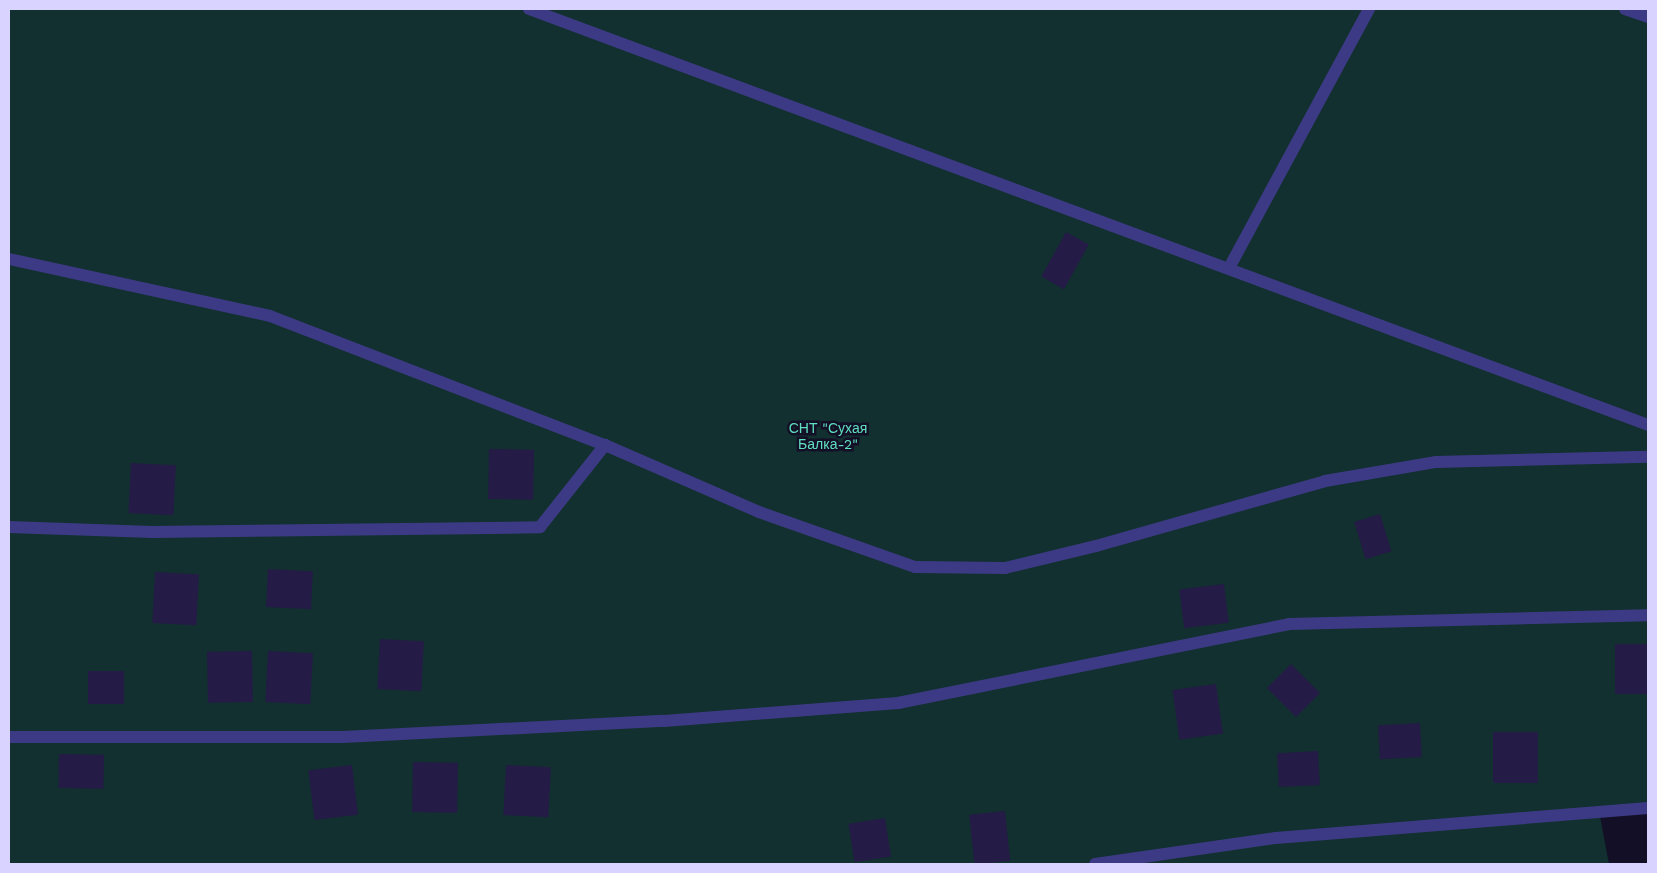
<!DOCTYPE html>
<html>
<head>
<meta charset="utf-8">
<style>
  body { margin:0 }
  #map { position:relative; width:1657px; height:873px; overflow:hidden; background:#130f26; font-family:"Work Sans",sans-serif }
  div>[style] { position:absolute }
  [style*='--x'] { left:calc(var(--x)*1px); top:calc(var(--y)*1px); width:calc(var(--w)*1px); rotate:calc(var(--a)*1deg) }
  .green>* { inset:0; background:#12302f }
  .building>* { inset:0; background:#241b47; transform-origin:0 0 }
  .lane>* { height:12px; margin:-6px; padding:0 6px; transform-origin:6px; border-radius:6px; background:#3d3a85 }
  span { translate:-50% -50%; white-space:nowrap; text-align:center; line-height:1.15; -webkit-text-stroke:5px #130f26; paint-order:stroke }
  .park-label { font-size:14px; color:#5fe0c0 }
  .frame { position:absolute; inset:0; border:10px solid #d9d4ff; pointer-events:none }
</style>
</head>
<body>
<div id="map">
  <div class="green">
    <i style="clip-path:polygon(9px 9px,1648px 9px,1648px 808px,1599px 811px,1609px 864px,9px 864px)"></i>
  </div>
  <div class="building">
    <i style="left:1066px;top:232px;width:26px;height:51px;rotate:29deg"></i>
    <i style="left:489px;top:449px;width:45px;height:50px;rotate:1deg"></i>
    <i style="left:131px;top:463px;width:45px;height:50px;rotate:3deg"></i>
    <i style="left:1380px;top:514px;width:39px;height:27px;rotate:73deg"></i>
    <i style="left:268px;top:569px;width:45px;height:38px;rotate:3deg"></i>
    <i style="left:155px;top:572px;width:44px;height:51px;rotate:3deg"></i>
    <i style="left:1224px;top:584px;width:39px;height:45px;rotate:83deg"></i>
    <i style="left:380px;top:639px;width:44px;height:50px;rotate:3deg"></i>
    <i style="left:1648px;top:644px;width:50px;height:33px;rotate:90deg"></i>
    <i style="left:252px;top:651px;width:51px;height:45px;rotate:89deg"></i>
    <i style="left:268px;top:651px;width:45px;height:51px;rotate:3deg"></i>
    <i style="left:1291px;top:664px;width:41px;height:34px;rotate:45deg"></i>
    <i style="left:88px;top:671px;width:36px;height:33px"></i>
    <i style="left:1216px;top:684px;width:50px;height:44px;rotate:82deg"></i>
    <i style="left:1420px;top:723px;width:34px;height:42px;rotate:87deg"></i>
    <i style="left:1493px;top:732px;width:45px;height:51px"></i>
    <i style="left:1318px;top:751px;width:34px;height:41px;rotate:87deg"></i>
    <i style="left:59px;top:754px;width:45px;height:34px;rotate:1deg"></i>
    <i style="left:413px;top:762px;width:45px;height:50px;rotate:1deg"></i>
    <i style="left:352px;top:765px;width:50px;height:44px;rotate:83deg"></i>
    <i style="left:506px;top:765px;width:45px;height:50px;rotate:3deg"></i>
    <i style="left:1005px;top:811px;width:50px;height:36px;rotate:84deg"></i>
    <i style="left:885px;top:818px;width:39px;height:37px;rotate:81deg"></i>
  </div>
  <div class="lane">
    <i style="--x:529;--y:9;--w:1194;--a:20.39"></i>
    <i style="--x:1625;--y:9;--w:24;--a:19"></i>
    <i style="--x:9;--y:259;--w:267;--a:12.3"></i>
    <i style="--x:270;--y:316;--w:359;--a:21.1"></i>
    <i style="--x:605;--y:445;--w:168;--a:23.5"></i>
    <i style="--x:759;--y:512;--w:165;--a:19.4"></i>
    <i style="--x:915;--y:567;--w:90;--a:0.6"></i>
    <i style="--x:1005;--y:568;--w:94;--a:-13.6"></i>
    <i style="--x:1096;--y:546;--w:238;--a:-15.8"></i>
    <i style="--x:1325;--y:481;--w:113;--a:-9.7"></i>
    <i style="--x:1436;--y:462;--w:212;--a:-1.4"></i>
    <i style="--x:1229;--y:268;--w:294;--a:-61.6"></i>
    <i style="--x:9;--y:527;--w:143;--a:2"></i>
    <i style="--x:152;--y:532;--w:388;--a:-0.7"></i>
    <i style="--x:540;--y:527;--w:105;--a:-51.6"></i>
    <i style="--x:9;--y:737;--w:334;--a:0"></i>
    <i style="--x:343;--y:737;--w:321;--a:-2.9"></i>
    <i style="--x:664;--y:721;--w:235;--a:-4.4"></i>
    <i style="--x:898;--y:703;--w:399;--a:-11.4"></i>
    <i style="--x:1289;--y:624;--w:359;--a:-1.4"></i>
    <i style="--x:1095;--y:864;--w:183;--a:-8.2"></i>
    <i style="--x:1276;--y:838;--w:373;--a:-4.6"></i>
  </div>
  <div class="park-label">
    <span style="left:828px;top:436px">СНТ "Сухая<br>Балка-2"</span>
  </div>
  <div class="frame"></div>
</div>
</body>
</html>
